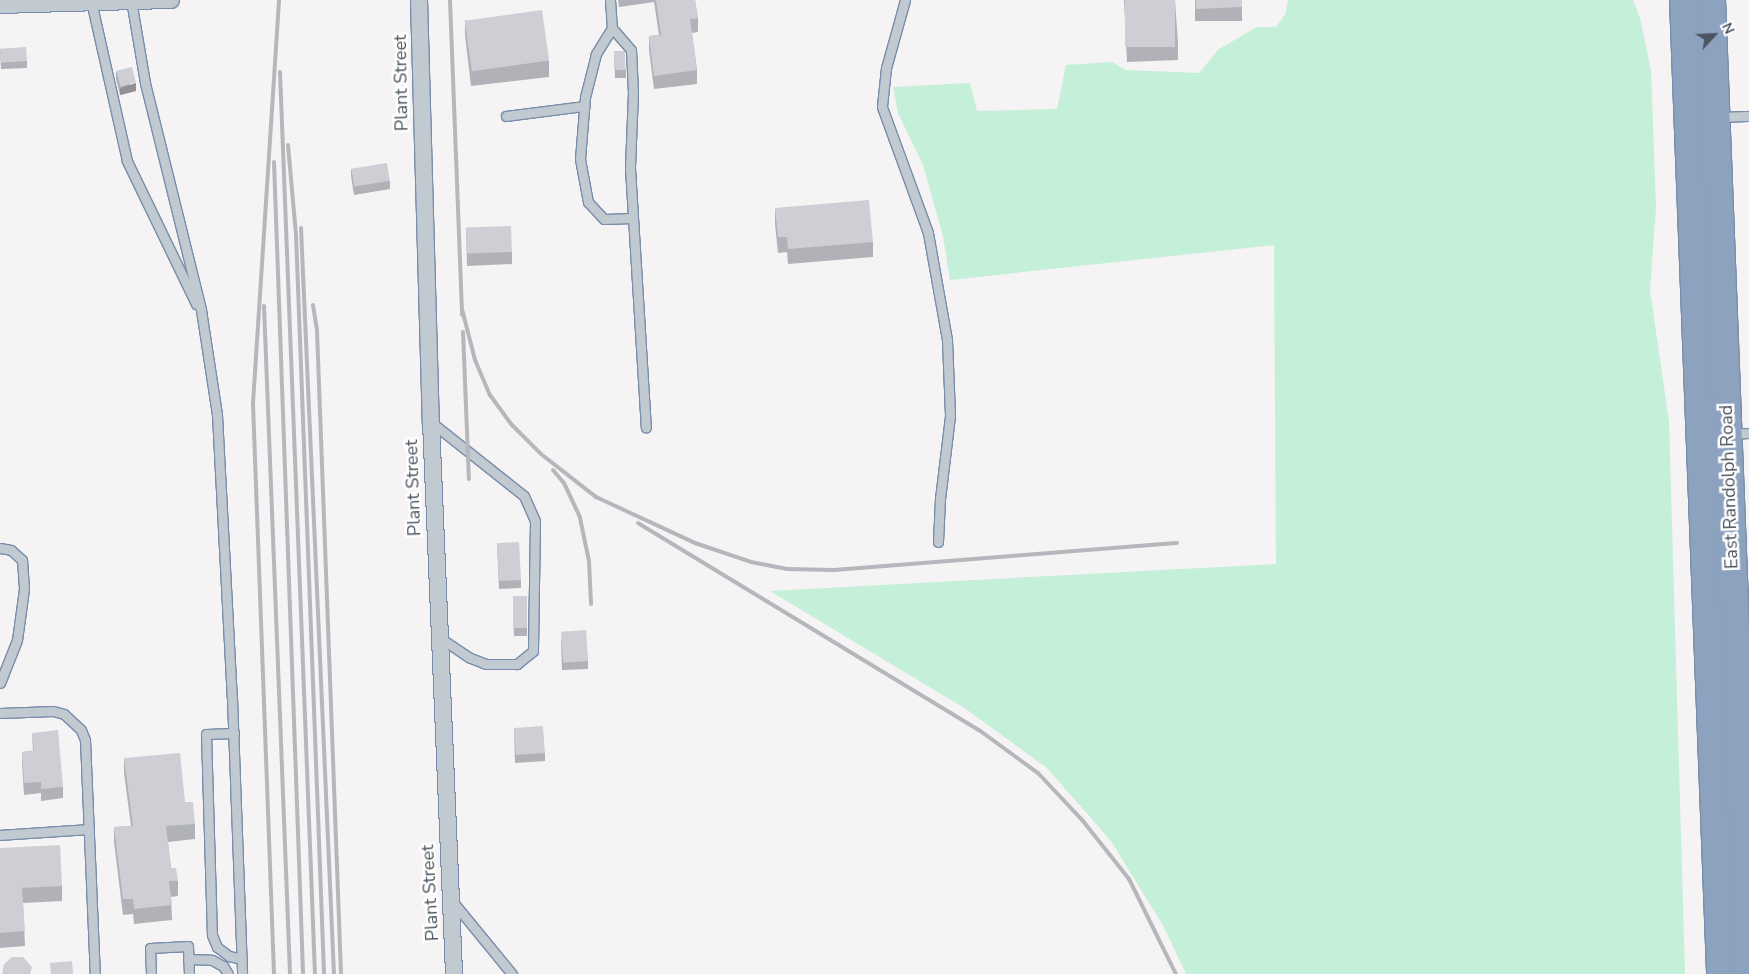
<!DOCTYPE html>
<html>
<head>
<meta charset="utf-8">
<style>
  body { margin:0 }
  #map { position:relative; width:1749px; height:974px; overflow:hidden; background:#f5f3f3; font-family:"Nunito Sans",sans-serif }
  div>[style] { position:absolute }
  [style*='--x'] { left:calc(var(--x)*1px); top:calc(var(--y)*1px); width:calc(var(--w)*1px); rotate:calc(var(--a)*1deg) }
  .green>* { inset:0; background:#c4efd8 }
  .roads { filter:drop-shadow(1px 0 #788dab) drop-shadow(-1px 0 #788dab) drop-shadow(0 1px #788dab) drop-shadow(0 -1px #788dab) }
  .lane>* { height:9px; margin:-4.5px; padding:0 4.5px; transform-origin:4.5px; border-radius:4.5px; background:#c1c9d1 }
  .street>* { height:16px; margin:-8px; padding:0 8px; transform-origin:8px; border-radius:8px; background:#c1c9d1 }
  .highway>* { height:28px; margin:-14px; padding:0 14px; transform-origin:14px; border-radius:14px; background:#8da2bf }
  .rail>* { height:4px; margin:-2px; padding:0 2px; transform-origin:2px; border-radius:2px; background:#b5b7bd }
  .wall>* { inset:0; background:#b0b2b7; transform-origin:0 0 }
  .shaded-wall>* { inset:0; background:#909195 }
  .building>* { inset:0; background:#cdcfd5; transform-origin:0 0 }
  span { translate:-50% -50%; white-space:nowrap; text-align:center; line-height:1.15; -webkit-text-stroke:5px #fff; paint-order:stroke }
  .street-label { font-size:18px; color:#4b5460 }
  .north { position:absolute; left:1689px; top:10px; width:50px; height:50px; -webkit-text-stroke:4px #fff; paint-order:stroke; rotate:65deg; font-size:14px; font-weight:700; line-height:20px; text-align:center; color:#4b5460 }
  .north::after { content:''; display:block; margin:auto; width:18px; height:22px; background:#4b5460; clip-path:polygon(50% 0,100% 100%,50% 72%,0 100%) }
</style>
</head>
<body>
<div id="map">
  <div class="green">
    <i style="clip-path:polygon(1288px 0,1633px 0,1640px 18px,1651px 70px,1656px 207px,1650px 290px,1669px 422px,1685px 974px,1186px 974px,1164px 927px,1111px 841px,1047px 768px,966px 709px,770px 591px,1276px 564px,1274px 245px,950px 280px,943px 236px,923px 165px,898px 113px,893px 87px,970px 83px,977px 111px,1057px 109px,1066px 65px,1112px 62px,1126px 70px,1199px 73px,1219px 49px,1257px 27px,1276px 27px,1286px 13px)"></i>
  </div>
  <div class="roads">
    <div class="lane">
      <i style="--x:131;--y:0;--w:84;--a:80.4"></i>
      <i style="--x:145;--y:83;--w:234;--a:76.1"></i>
      <i style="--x:201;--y:310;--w:106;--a:81.3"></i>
      <i style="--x:217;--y:415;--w:283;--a:87"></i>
      <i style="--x:232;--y:698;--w:276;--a:87.9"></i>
      <i style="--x:610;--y:0;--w:28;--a:86"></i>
      <i style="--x:612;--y:28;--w:29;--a:49"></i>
      <i style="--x:631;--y:50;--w:42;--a:87.3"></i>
      <i style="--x:633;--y:92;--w:76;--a:92.3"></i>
      <i style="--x:630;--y:168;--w:260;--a:86.5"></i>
      <i style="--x:905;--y:0;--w:71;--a:105.6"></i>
      <i style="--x:886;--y:68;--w:39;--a:96"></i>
      <i style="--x:882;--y:107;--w:134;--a:69.9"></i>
      <i style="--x:928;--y:233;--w:109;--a:79.9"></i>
      <i style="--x:947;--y:340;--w:76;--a:87.7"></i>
      <i style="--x:950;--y:416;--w:84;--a:96.9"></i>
      <i style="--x:940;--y:499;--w:43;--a:92.7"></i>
      <i style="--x:91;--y:1;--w:164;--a:77.3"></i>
      <i style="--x:127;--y:161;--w:159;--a:64.2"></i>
      <i style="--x:612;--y:28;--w:31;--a:122"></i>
      <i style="--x:596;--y:54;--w:44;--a:104.3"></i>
      <i style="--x:585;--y:97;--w:62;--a:94.6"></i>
      <i style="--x:580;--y:159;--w:44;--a:79.5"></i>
      <i style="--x:588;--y:202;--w:23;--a:47"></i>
      <i style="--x:604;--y:219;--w:28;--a:-2"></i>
      <i style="--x:506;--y:116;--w:79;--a:-7.3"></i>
      <i style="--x:1717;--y:117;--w:32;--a:-2"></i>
      <i style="--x:431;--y:422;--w:119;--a:38.5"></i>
      <i style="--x:524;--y:496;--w:27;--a:66"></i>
      <i style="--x:535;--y:521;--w:130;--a:90.9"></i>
      <i style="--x:533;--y:651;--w:21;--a:141"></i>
      <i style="--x:517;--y:664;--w:31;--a:180"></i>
      <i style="--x:486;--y:664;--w:17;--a:-159"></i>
      <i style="--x:470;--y:658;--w:36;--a:-146"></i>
      <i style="--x:1729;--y:434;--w:20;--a:-3"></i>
      <i style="--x:0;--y:548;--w:11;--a:10"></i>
      <i style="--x:11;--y:550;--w:15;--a:42"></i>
      <i style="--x:22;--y:560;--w:29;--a:86"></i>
      <i style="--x:24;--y:589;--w:51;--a:97.8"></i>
      <i style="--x:17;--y:640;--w:46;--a:111.6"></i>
      <i style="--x:0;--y:713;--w:53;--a:-2.2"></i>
      <i style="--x:53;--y:711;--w:11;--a:15"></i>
      <i style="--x:64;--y:714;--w:23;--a:43"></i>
      <i style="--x:81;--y:730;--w:11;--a:68"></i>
      <i style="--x:85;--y:740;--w:234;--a:87.6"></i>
      <i style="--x:234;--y:733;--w:28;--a:178"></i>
      <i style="--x:206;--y:734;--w:201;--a:88.3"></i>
      <i style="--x:212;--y:935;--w:13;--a:67"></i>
      <i style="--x:217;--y:947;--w:15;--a:37"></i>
      <i style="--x:229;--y:956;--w:13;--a:13"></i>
      <i style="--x:0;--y:835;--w:89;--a:-3.9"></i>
      <i style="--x:453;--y:902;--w:93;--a:50.7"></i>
      <i style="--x:188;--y:959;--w:24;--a:2"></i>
      <i style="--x:212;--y:960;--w:13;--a:29"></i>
      <i style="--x:223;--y:966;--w:9;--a:58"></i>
      <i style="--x:151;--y:974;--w:26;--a:-92"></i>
      <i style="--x:150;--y:948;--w:38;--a:-3"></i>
      <i style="--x:188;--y:946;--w:28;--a:88"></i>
    </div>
    <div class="street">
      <i style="--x:419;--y:0;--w:422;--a:88.4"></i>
      <i style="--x:431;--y:422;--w:552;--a:87.61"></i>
      <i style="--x:0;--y:5;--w:171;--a:-1.7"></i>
    </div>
    <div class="highway">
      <i style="--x:1684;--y:0;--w:975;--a:87.82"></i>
      <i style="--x:1711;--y:0;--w:975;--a:87.82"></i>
    </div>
  </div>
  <div class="rail">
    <i style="--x:450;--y:0;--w:315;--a:87.8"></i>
    <i style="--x:280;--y:72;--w:903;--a:87.78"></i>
    <i style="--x:288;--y:145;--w:89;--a:84.9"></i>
    <i style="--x:296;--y:234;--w:741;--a:87.83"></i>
    <i style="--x:274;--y:162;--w:813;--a:87.95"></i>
    <i style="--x:301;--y:228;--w:747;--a:87.47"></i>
    <i style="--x:313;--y:305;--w:26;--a:81"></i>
    <i style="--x:317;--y:331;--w:643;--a:87.86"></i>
    <i style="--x:264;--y:306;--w:669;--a:87.77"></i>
    <i style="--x:462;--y:309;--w:53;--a:75.7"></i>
    <i style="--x:475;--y:360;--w:38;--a:67"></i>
    <i style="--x:490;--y:395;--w:36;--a:54"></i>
    <i style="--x:511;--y:424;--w:42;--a:45"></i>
    <i style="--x:541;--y:454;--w:70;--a:38"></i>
    <i style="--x:596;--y:497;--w:109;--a:24.9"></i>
    <i style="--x:695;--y:543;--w:59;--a:18.7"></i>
    <i style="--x:751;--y:562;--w:37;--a:11"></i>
    <i style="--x:787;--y:569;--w:46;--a:1.2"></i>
    <i style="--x:833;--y:570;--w:345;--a:-4.5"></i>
    <i style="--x:463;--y:332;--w:147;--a:87.7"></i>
    <i style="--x:553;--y:470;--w:17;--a:50"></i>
    <i style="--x:564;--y:483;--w:38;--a:65"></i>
    <i style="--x:580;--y:518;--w:44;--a:78.2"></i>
    <i style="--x:589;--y:561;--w:43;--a:87.3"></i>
    <i style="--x:638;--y:523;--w:399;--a:31.3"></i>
    <i style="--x:979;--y:730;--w:73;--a:36.1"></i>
    <i style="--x:1038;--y:773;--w:66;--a:46.8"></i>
    <i style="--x:1083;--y:821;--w:74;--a:51.6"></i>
    <i style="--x:1129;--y:879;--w:106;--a:63.7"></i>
    <i style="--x:274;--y:974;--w:571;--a:-92.11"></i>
    <i style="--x:253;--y:403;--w:404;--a:-86.3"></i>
  </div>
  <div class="wall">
    <i style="clip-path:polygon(618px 0,695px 0,698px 18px,698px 32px,692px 33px,697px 70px,697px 84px,654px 89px,649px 50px,649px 36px,659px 35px,654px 2px,619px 7px)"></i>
    <i style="clip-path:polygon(1124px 0,1175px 0,1178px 44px,1178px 60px,1127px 62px)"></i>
    <i style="left:1195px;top:0;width:47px;height:21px"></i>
    <i style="clip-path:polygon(465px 20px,549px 61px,549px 77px,471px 86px,465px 35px)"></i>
    <i style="clip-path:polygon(0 50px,27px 61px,27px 68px,1px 69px)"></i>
    <i style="clip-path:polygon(614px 51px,626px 70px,626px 78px,615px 78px)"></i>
    <i style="clip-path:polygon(116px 71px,136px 91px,120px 95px,116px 79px)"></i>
    <i style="clip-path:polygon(351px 169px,390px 181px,390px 189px,354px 195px,351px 176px)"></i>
    <i style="clip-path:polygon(775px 208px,873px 242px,873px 257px,788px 264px,787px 252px,778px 253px,775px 224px)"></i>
    <i style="clip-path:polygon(466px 228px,512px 252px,512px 264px,467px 266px)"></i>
    <i style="clip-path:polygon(497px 543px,521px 580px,521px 588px,499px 589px)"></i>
    <i style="clip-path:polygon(527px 596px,527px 636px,514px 636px,513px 605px)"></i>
    <i style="clip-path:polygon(561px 639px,588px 661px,588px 669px,562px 670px)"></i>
    <i style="clip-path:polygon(514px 728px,545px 753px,545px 761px,515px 763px)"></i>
    <i style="clip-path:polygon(32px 733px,63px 787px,63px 798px,41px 801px,41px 793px,24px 795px,22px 763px,22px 752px,33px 751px)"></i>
    <i style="clip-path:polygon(124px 758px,185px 802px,195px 824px,195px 839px,168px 842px,171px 868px,178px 881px,178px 896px,171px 897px,172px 920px,134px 924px,133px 914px,123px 915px,114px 842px,114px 827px,131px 826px,124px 773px)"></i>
    <i style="clip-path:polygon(0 848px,62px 886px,62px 901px,23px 903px,25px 946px,0 948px)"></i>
  </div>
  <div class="shaded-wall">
    <i style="clip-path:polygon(136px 83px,136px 91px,120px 95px,120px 88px)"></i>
  </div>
  <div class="building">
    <i style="clip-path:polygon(656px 0,695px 0,698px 18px,690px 19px,697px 70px,654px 76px,649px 36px,661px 35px)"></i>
    <i style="left:1125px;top:0;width:50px;height:47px"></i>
    <i style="clip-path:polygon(1196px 0,1242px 0,1242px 7px,1196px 9px)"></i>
    <i style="left:542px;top:10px;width:51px;height:78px;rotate:82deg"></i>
    <i style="left:26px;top:47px;width:14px;height:26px;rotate:86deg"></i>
    <i style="left:614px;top:51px;width:11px;height:19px"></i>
    <i style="left:132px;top:67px;width:16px;height:16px;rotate:76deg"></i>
    <i style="left:387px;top:163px;width:18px;height:36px;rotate:81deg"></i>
    <i style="clip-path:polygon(869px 200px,873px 242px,788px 249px,787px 237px,778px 237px,775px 208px)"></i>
    <i style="left:511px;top:226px;width:26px;height:45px;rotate:88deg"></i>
    <i style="left:519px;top:542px;width:38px;height:22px;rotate:87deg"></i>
    <i style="left:527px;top:596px;width:32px;height:14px;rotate:90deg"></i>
    <i style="left:586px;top:630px;width:31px;height:25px;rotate:86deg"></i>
    <i style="left:543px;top:726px;width:27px;height:29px;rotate:86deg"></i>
    <i style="clip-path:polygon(58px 730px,63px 787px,41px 789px,41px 782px,24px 783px,22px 752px,34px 750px,32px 733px)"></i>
    <i style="clip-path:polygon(180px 753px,185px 802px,193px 802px,195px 824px,166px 826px,171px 868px,176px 868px,178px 881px,169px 881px,172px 905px,134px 909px,133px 899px,123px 899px,114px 827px,133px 826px,124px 758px)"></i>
    <i style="clip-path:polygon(60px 845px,62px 886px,22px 888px,25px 931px,0 933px,0 848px)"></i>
    <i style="clip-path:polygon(12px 957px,23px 957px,32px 967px,30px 974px,2px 974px,4px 964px)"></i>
    <i style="clip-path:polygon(72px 961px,73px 974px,51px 974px,50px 963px)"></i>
  </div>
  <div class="street-label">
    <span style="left:401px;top:83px;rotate:-91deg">Plant Street</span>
    <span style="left:1729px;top:487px;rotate:-92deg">East Randolph Road</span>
    <span style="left:413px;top:488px;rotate:-92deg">Plant Street</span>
    <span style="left:430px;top:893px;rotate:-93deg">Plant Street</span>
  </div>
  <div class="north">N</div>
</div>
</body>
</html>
